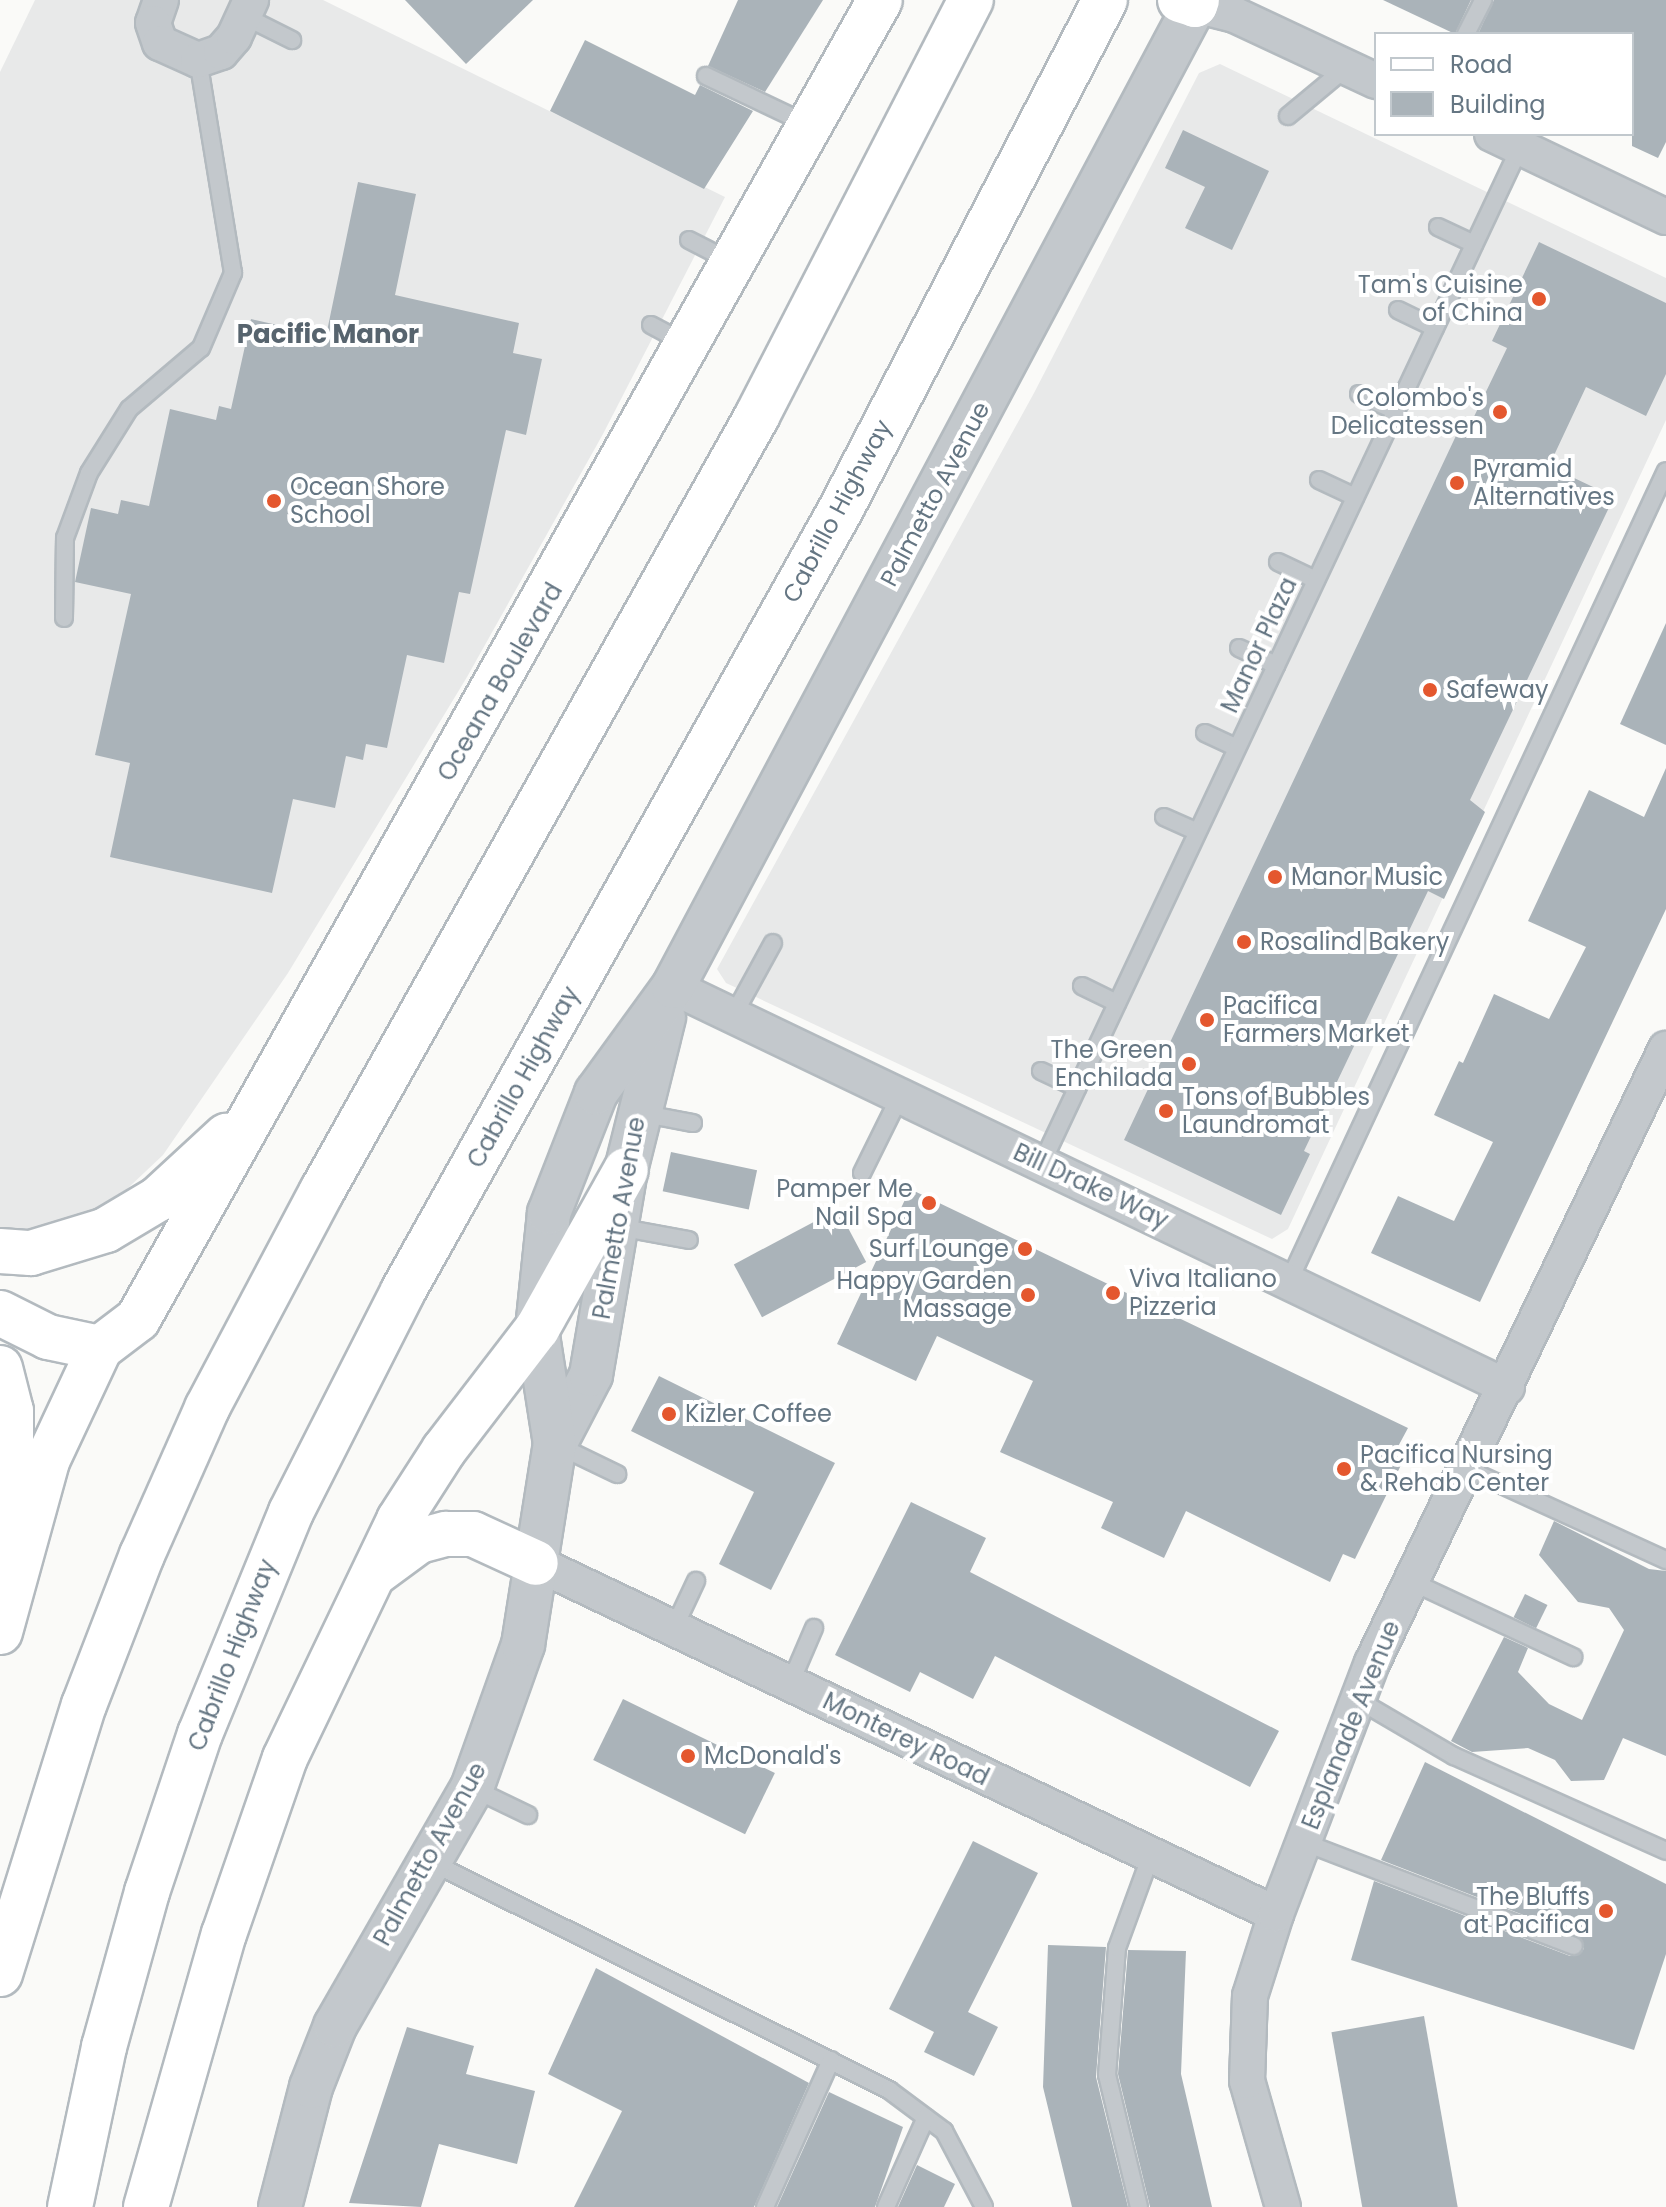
<!DOCTYPE html>
<html>
<head>
<meta charset="utf-8">
<style>
  body { margin:0 }
  #map { position:relative; width:1666px; height:2207px; overflow:hidden; background:#fafaf8; font-family:Poppins,sans-serif }
  div>[style] { position:absolute }
  [style*='--x'] { left:calc(var(--x)*1px); top:calc(var(--y)*1px); width:calc(var(--w)*1px); rotate:calc(var(--a)*1deg) }
  .built>* { inset:0; background:#e8e9e9 }
  .building>* { inset:0; background:#aab3b9; transform-origin:0 0 }
  .roads { filter:drop-shadow(2px 0 #b3babf) drop-shadow(-2px 0 #b3babf) drop-shadow(0 2px #b3babf) drop-shadow(0 -2px #b3babf) }
  .service>* { height:16px; margin:-8px; padding:0 8px; transform-origin:8px; border-radius:8px; background:#c3c8cc }
  .minor>* { height:34px; margin:-17px; padding:0 17px; transform-origin:17px; border-radius:17px; background:#c3c8cc }
  .tertiary>* { height:42px; margin:-21px; padding:0 21px; transform-origin:21px; border-radius:21px; background:#c3c8cc }
  .secondary>* { height:44px; margin:-22px; padding:0 22px; transform-origin:22px; border-radius:22px; background:#fff }
  .motorway>* { height:44px; margin:-22px; padding:0 22px; transform-origin:22px; border-radius:22px; background:#fff }
  .dots>* { width:22px; height:22px; translate:-50% -50%; box-sizing:border-box; border:4px solid #fff; border-radius:50% }
  span { translate:-50% -50%; white-space:nowrap; text-align:center; line-height:1.15; -webkit-text-stroke:8px #fff; paint-order:stroke }
  .poi-label { font-size:24px; color:#657683 }
  .right { translate:-100% -50%; text-align:right }
  .left { translate:0 -50%; text-align:left }
  .street-label { font-size:24px; color:#657683 }
  .neighbourhood-label { font-size:26px; color:#57646e; font-weight:700 }
  .legend { position:absolute; left:1374px; top:32px; width:260px; height:104px; box-sizing:border-box; background:#fff; border:2px solid #c1c8cd; margin:0; padding:10px 14px; list-style:none; font-size:24px; color:#657683 }
  .legend li { display:flex; align-items:center; gap:16px; height:40px }
  .legend b { width:40px; border:2px solid #c1c8cd }
</style>
</head>
<body>
<div id="map">
  <div class="built">
    <i style="clip-path:polygon(35px 0,323px 0,725px 197px,603px 434px,467px 677px,288px 973px,163px 1155px,127px 1189px,86px 1214px,43px 1228px,0 1229px,0 72px)"></i>
    <i style="clip-path:polygon(1220px 64px,1666px 278px,1666px 420px,1288px 1229px,1272px 1239px,726px 983px,717px 969px,1034px 393px,1199px 73px)"></i>
  </div>
  <div class="building">
    <i style="clip-path:polygon(405px 0,533px 0,466px 64px)"></i>
    <i style="clip-path:polygon(738px 0,823px 0,765px 92px,708px 66px)"></i>
    <i style="clip-path:polygon(1383px 0,1471px 0,1455px 34px)"></i>
    <i style="clip-path:polygon(1494px 0,1666px 0,1666px 142px,1658px 158px,1632px 146px,1632px 34px,1478px 34px)"></i>
    <i style="clip-path:polygon(585px 40px,695px 95px,700px 85px,753px 111px,704px 189px,550px 111px)"></i>
    <i style="clip-path:polygon(1183px 130px,1269px 171px,1232px 250px,1185px 228px,1205px 187px,1165px 168px)"></i>
    <i style="clip-path:polygon(358px 182px,416px 194px,395px 295px,519px 323px,513px 353px,542px 359px,526px 435px,506px 430px,470px 594px,459px 592px,444px 663px,407px 655px,387px 748px,366px 744px,363px 760px,346px 756px,335px 808px,293px 799px,272px 893px,110px 857px,130px 763px,95px 755px,131px 594px,75px 582px,91px 508px,118px 514px,121px 500px,149px 506px,170px 409px,216px 420px,219px 406px,231px 409px,251px 319px,326px 336px)"></i>
    <i style="clip-path:polygon(1539px 242px,1666px 303px,1666px 374px,1646px 416px,1586px 387px,1549px 466px,1614px 497px,1470px 800px,1485px 812px,1444px 899px,1428px 891px,1304px 1151px,1310px 1154px,1281px 1215px,1124px 1140px,1462px 423px,1469px 427px,1507px 348px,1492px 341px)"></i>
    <i style="clip-path:polygon(1666px 623px,1666px 745px,1620px 724px)"></i>
    <i style="clip-path:polygon(1666px 768px,1666px 909px,1480px 1302px,1371px 1253px,1398px 1196px,1454px 1221px,1493px 1142px,1434px 1115px,1459px 1061px,1463px 1063px,1494px 994px,1549px 1019px,1586px 947px,1528px 921px,1589px 790px,1644px 817px)"></i>
    <i style="left:671px;top:1152px;width:88px;height:40px;rotate:12deg"></i>
    <i style="clip-path:polygon(910px 1189px,1408px 1428px,1394px 1454px,1404px 1459px,1355px 1559px,1343px 1554px,1330px 1582px,1186px 1511px,1164px 1558px,1101px 1528px,1113px 1502px,1000px 1452px,1033px 1381px,937px 1336px,916px 1381px,837px 1344px)"></i>
    <i style="left:838px;top:1209px;width:60px;height:118px;rotate:62deg"></i>
    <i style="clip-path:polygon(659px 1376px,835px 1463px,771px 1590px,719px 1564px,754px 1492px,631px 1431px)"></i>
    <i style="clip-path:polygon(911px 1502px,986px 1538px,970px 1572px,1279px 1731px,1250px 1787px,995px 1656px,973px 1699px,920px 1672px,910px 1692px,835px 1655px)"></i>
    <i style="clip-path:polygon(1554px 1521px,1649px 1569px,1666px 1571px,1666px 1756px,1623px 1738px,1604px 1780px,1571px 1781px,1555px 1760px,1528px 1748px,1472px 1752px,1451px 1741px,1504px 1637px,1528px 1648px,1518px 1672px,1549px 1704px,1582px 1720px,1624px 1630px,1609px 1608px,1578px 1602px,1539px 1555px)"></i>
    <i style="left:1525px;top:1594px;width:25px;height:26px;rotate:26deg"></i>
    <i style="left:623px;top:1699px;width:169px;height:68px;rotate:26deg"></i>
    <i style="clip-path:polygon(1425px 1762px,1666px 1884px,1666px 1954px,1634px 2050px,1351px 1960px,1374px 1881px,1570px 1956px,1584px 1949px,1578px 1936px,1381px 1860px)"></i>
    <i style="clip-path:polygon(973px 1841px,1038px 1873px,968px 2012px,998px 2027px,974px 2076px,924px 2052px,934px 2032px,889px 2009px)"></i>
    <i style="clip-path:polygon(1048px 1945px,1106px 1947px,1096px 2077px,1128px 2207px,1072px 2207px,1043px 2087px)"></i>
    <i style="clip-path:polygon(1128px 1950px,1186px 1951px,1181px 2074px,1212px 2207px,1150px 2207px,1118px 2074px)"></i>
    <i style="clip-path:polygon(596px 1968px,809px 2083px,754px 2207px,574px 2207px,622px 2111px,548px 2074px)"></i>
    <i style="left:1424px;top:2016px;width:194px;height:94px;rotate:80deg"></i>
    <i style="clip-path:polygon(407px 2027px,474px 2046px,466px 2074px,535px 2091px,517px 2164px,439px 2144px,421px 2207px,349px 2203px)"></i>
    <i style="clip-path:polygon(829px 2092px,903px 2127px,875px 2207px,777px 2207px)"></i>
    <i style="clip-path:polygon(917px 2165px,955px 2184px,944px 2207px,898px 2207px)"></i>
  </div>
  <div class="roads">
    <div class="service">
      <i style="--x:244;--y:16;--w:54;--a:26.6"></i>
      <i style="--x:1466;--y:34;--w:38;--a:-63"></i>
      <i style="--x:706;--y:76;--w:114;--a:25.4"></i>
      <i style="--x:1288;--y:116;--w:77;--a:-39.7"></i>
      <i style="--x:1438;--y:227;--w:40;--a:25"></i>
      <i style="--x:689;--y:240;--w:48;--a:27.1"></i>
      <i style="--x:1398;--y:310;--w:41;--a:25.9"></i>
      <i style="--x:651;--y:325;--w:38;--a:28"></i>
      <i style="--x:1359;--y:394;--w:41;--a:24.7"></i>
      <i style="--x:1319;--y:480;--w:40;--a:25"></i>
      <i style="--x:1278;--y:562;--w:42;--a:25.3"></i>
      <i style="--x:64;--y:618;--w:80;--a:-89.3"></i>
      <i style="--x:65;--y:538;--w:69;--a:-69.7"></i>
      <i style="--x:89;--y:473;--w:75;--a:-58"></i>
      <i style="--x:129;--y:409;--w:94;--a:-40.3"></i>
      <i style="--x:201;--y:348;--w:82;--a:-66.9"></i>
      <i style="--x:233;--y:273;--w:216;--a:-99.3"></i>
      <i style="--x:1239;--y:648;--w:41;--a:24.7"></i>
      <i style="--x:1205;--y:733;--w:35;--a:25"></i>
      <i style="--x:1164;--y:817;--w:36;--a:24"></i>
      <i style="--x:1082;--y:986;--w:39;--a:26"></i>
      <i style="--x:733;--y:1016;--w:83;--a:-61.3"></i>
      <i style="--x:1041;--y:1071;--w:40;--a:25"></i>
      <i style="--x:640;--y:1113;--w:54;--a:10.7"></i>
      <i style="--x:1042;--y:1163;--w:1123;--a:-64.8"></i>
      <i style="--x:862;--y:1173;--w:86;--a:-63.7"></i>
      <i style="--x:618;--y:1227;--w:72;--a:10.4"></i>
      <i style="--x:1290;--y:1279;--w:891;--a:-65.05"></i>
      <i style="--x:557;--y:1445;--w:67;--a:25.8"></i>
      <i style="--x:1467;--y:1469;--w:219;--a:24.6"></i>
      <i style="--x:1412;--y:1582;--w:178;--a:25"></i>
      <i style="--x:674;--y:1628;--w:52;--a:-64.9"></i>
      <i style="--x:790;--y:1684;--w:61;--a:-66.8"></i>
      <i style="--x:1358;--y:1700;--w:111;--a:30.3"></i>
      <i style="--x:1454;--y:1756;--w:232;--a:24.1"></i>
      <i style="--x:474;--y:1789;--w:60;--a:25.7"></i>
      <i style="--x:1303;--y:1842;--w:290;--a:21"></i>
      <i style="--x:431;--y:1862;--w:512;--a:26.46"></i>
      <i style="--x:889;--y:2090;--w:69;--a:36.7"></i>
      <i style="--x:944;--y:2131;--w:86;--a:62.2"></i>
      <i style="--x:765;--y:2207;--w:161;--a:-65.8"></i>
      <i style="--x:886;--y:2207;--w:98;--a:-66"></i>
      <i style="--x:1139;--y:2207;--w:136;--a:-103.6"></i>
      <i style="--x:1107;--y:2075;--w:127;--a:-85.5"></i>
      <i style="--x:1117;--y:1948;--w:99;--a:-69.9"></i>
    </div>
    <div class="minor">
      <i style="--x:161;--y:0;--w:24;--a:109"></i>
      <i style="--x:153;--y:23;--w:21;--a:71"></i>
      <i style="--x:160;--y:43;--w:42;--a:24.1"></i>
      <i style="--x:198;--y:60;--w:24;--a:-19"></i>
      <i style="--x:221;--y:52;--w:20;--a:-49"></i>
      <i style="--x:234;--y:37;--w:41;--a:-65.3"></i>
      <i style="--x:1195;--y:5;--w:41;--a:14"></i>
      <i style="--x:1235;--y:15;--w:156;--a:25.1"></i>
      <i style="--x:1492;--y:134;--w:193;--a:25.5"></i>
      <i style="--x:673;--y:987;--w:925;--a:25.62"></i>
      <i style="--x:536;--y:1563;--w:819;--a:25.38"></i>
      <i style="--x:1283;--y:2207;--w:131;--a:-105.9"></i>
      <i style="--x:1247;--y:2081;--w:85;--a:-88"></i>
      <i style="--x:1250;--y:1996;--w:86;--a:-72.4"></i>
      <i style="--x:1276;--y:1914;--w:269;--a:-69.1"></i>
      <i style="--x:1372;--y:1663;--w:681;--a:-64.41"></i>
    </div>
    <div class="tertiary">
      <i style="--x:555;--y:1444;--w:78;--a:-62.4"></i>
      <i style="--x:591;--y:1375;--w:208;--a:-80.3"></i>
      <i style="--x:626;--y:1170;--w:157;--a:-76"></i>
      <i style="--x:280;--y:2207;--w:124;--a:-75.5"></i>
      <i style="--x:311;--y:2087;--w:66;--a:-68.5"></i>
      <i style="--x:335;--y:2026;--w:275;--a:-60.1"></i>
      <i style="--x:472;--y:1788;--w:152;--a:-70.4"></i>
      <i style="--x:523;--y:1645;--w:204;--a:-81"></i>
      <i style="--x:555;--y:1444;--w:116;--a:-98.9"></i>
      <i style="--x:537;--y:1329;--w:117;--a:-84.1"></i>
      <i style="--x:549;--y:1213;--w:129;--a:-68.6"></i>
      <i style="--x:596;--y:1093;--w:131;--a:-54"></i>
      <i style="--x:673;--y:987;--w:1112;--a:-62.01"></i>
    </div>
    <div class="secondary">
      <i style="--x:1180;--y:0;--w:16;--a:18"></i>
      <i style="--x:1195;--y:5;--w:5;--a:-68"></i>
      <i style="--x:0;--y:1251;--w:31;--a:4"></i>
      <i style="--x:31;--y:1253;--w:78;--a:-17"></i>
      <i style="--x:106;--y:1230;--w:61;--a:-30.8"></i>
      <i style="--x:158;--y:1199;--w:93;--a:-42.8"></i>
      <i style="--x:0;--y:1313;--w:54;--a:26.6"></i>
      <i style="--x:48;--y:1337;--w:53;--a:11.9"></i>
      <i style="--x:100;--y:1348;--w:48;--a:-37.3"></i>
      <i style="--x:138;--y:1319;--w:1513;--a:-60.64"></i>
    </div>
    <div class="motorway">
      <i style="--x:0;--y:1368;--w:44;--a:75.7"></i>
      <i style="--x:11;--y:1411;--w:121;--a:90"></i>
      <i style="--x:374;--y:1574;--w:56;--a:-36.3"></i>
      <i style="--x:419;--y:1541;--w:28;--a:-15"></i>
      <i style="--x:446;--y:1534;--w:27;--a:0"></i>
      <i style="--x:473;--y:1534;--w:69;--a:24.7"></i>
      <i style="--x:0;--y:1632;--w:177;--a:-74.6"></i>
      <i style="--x:47;--y:1461;--w:125;--a:-64.9"></i>
      <i style="--x:0;--y:1974;--w:282;--a:-72.7"></i>
      <i style="--x:84;--y:1705;--w:161;--a:-68.9"></i>
      <i style="--x:142;--y:1555;--w:161;--a:-66.1"></i>
      <i style="--x:207;--y:1408;--w:246;--a:-62.1"></i>
      <i style="--x:322;--y:1191;--w:889;--a:-60.69"></i>
      <i style="--x:757;--y:416;--w:468;--a:-62.8"></i>
      <i style="--x:70;--y:2207;--w:164;--a:-78"></i>
      <i style="--x:104;--y:2047;--w:161;--a:-74.5"></i>
      <i style="--x:147;--y:1892;--w:167;--a:-71.5"></i>
      <i style="--x:200;--y:1734;--w:240;--a:-67.7"></i>
      <i style="--x:291;--y:1512;--w:248;--a:-63.1"></i>
      <i style="--x:403;--y:1291;--w:899;--a:-60.75"></i>
      <i style="--x:842;--y:507;--w:571;--a:-62.58"></i>
      <i style="--x:146;--y:2207;--w:284;--a:-74.1"></i>
      <i style="--x:224;--y:1934;--w:186;--a:-70.9"></i>
      <i style="--x:285;--y:1758;--w:264;--a:-64.4"></i>
      <i style="--x:399;--y:1520;--w:83;--a:-57.3"></i>
      <i style="--x:444;--y:1450;--w:153;--a:-52.5"></i>
      <i style="--x:537;--y:1329;--w:182;--a:-60.8"></i>
    </div>
  </div>
  <div class="dots">
    <i style="left:1539px;top:299px;background:#e4572e"></i>
    <i style="left:1500px;top:412px;background:#e4572e"></i>
    <i style="left:1457px;top:483px;background:#e4572e"></i>
    <i style="left:274px;top:501px;background:#e4572e"></i>
    <i style="left:1430px;top:690px;background:#e4572e"></i>
    <i style="left:1275px;top:877px;background:#e4572e"></i>
    <i style="left:1244px;top:942px;background:#e4572e"></i>
    <i style="left:1207px;top:1020px;background:#e4572e"></i>
    <i style="left:1189px;top:1064px;background:#e4572e"></i>
    <i style="left:1166px;top:1111px;background:#e4572e"></i>
    <i style="left:929px;top:1203px;background:#e4572e"></i>
    <i style="left:1025px;top:1249px;background:#e4572e"></i>
    <i style="left:1113px;top:1293px;background:#e4572e"></i>
    <i style="left:1028px;top:1295px;background:#e4572e"></i>
    <i style="left:669px;top:1414px;background:#e4572e"></i>
    <i style="left:1344px;top:1469px;background:#e4572e"></i>
    <i style="left:688px;top:1756px;background:#e4572e"></i>
    <i style="left:1606px;top:1911px;background:#e4572e"></i>
  </div>
  <div class="poi-label">
    <span class="right" style="left:1523px;top:299px">Tam's Cuisine<br>of China</span>
    <span class="right" style="left:1484px;top:412px">Colombo's<br>Delicatessen</span>
    <span class="left" style="left:1473px;top:483px">Pyramid<br>Alternatives</span>
    <span class="left" style="left:290px;top:501px">Ocean Shore<br>School</span>
    <span class="left" style="left:1446px;top:690px">Safeway</span>
    <span class="left" style="left:1291px;top:877px">Manor Music</span>
    <span class="left" style="left:1260px;top:942px">Rosalind Bakery</span>
    <span class="left" style="left:1223px;top:1020px">Pacifica<br>Farmers Market</span>
    <span class="right" style="left:1173px;top:1064px">The Green<br>Enchilada</span>
    <span class="left" style="left:1182px;top:1111px">Tons of Bubbles<br>Laundromat</span>
    <span class="right" style="left:913px;top:1203px">Pamper Me<br>Nail Spa</span>
    <span class="right" style="left:1009px;top:1249px">Surf Lounge</span>
    <span class="left" style="left:1129px;top:1293px">Viva Italiano<br>Pizzeria</span>
    <span class="right" style="left:1012px;top:1295px">Happy Garden<br>Massage</span>
    <span class="left" style="left:685px;top:1414px">Kizler Coffee</span>
    <span class="left" style="left:1360px;top:1469px">Pacifica Nursing<br>&amp; Rehab Center</span>
    <span class="left" style="left:704px;top:1756px">McDonald's</span>
    <span class="right" style="left:1590px;top:1911px">The Bluffs<br>at Pacifica</span>
  </div>
  <div class="street-label">
    <span style="left:935px;top:494px;rotate:-62deg">Palmetto Avenue</span>
    <span style="left:837px;top:511px;rotate:-62deg">Cabrillo Highway</span>
    <span style="left:1259px;top:645px;rotate:-65deg">Manor Plaza</span>
    <span style="left:500px;top:682px;rotate:-60deg">Oceana Boulevard</span>
    <span style="left:523px;top:1077px;rotate:-61deg">Cabrillo Highway</span>
    <span style="left:1091px;top:1186px;rotate:25deg">Bill Drake Way</span>
    <span style="left:619px;top:1218px;rotate:-80deg">Palmetto Avenue</span>
    <span style="left:232px;top:1655px;rotate:-69deg">Cabrillo Highway</span>
    <span style="left:1351px;top:1725px;rotate:-68deg">Esplanade Avenue</span>
    <span style="left:906px;top:1739px;rotate:26deg">Monterey Road</span>
    <span style="left:430px;top:1854px;rotate:-61deg">Palmetto Avenue</span>
  </div>
  <div class="neighbourhood-label">
    <span style="left:328px;top:335px">Pacific Manor</span>
  </div>
  <ul class="legend">
  <li><b style="height:10px;background:#fff"></b>Road</li>
  <li><b style="height:22px;background:#aab3b9"></b>Building</li>
  </ul>
</div>
</body>
</html>
